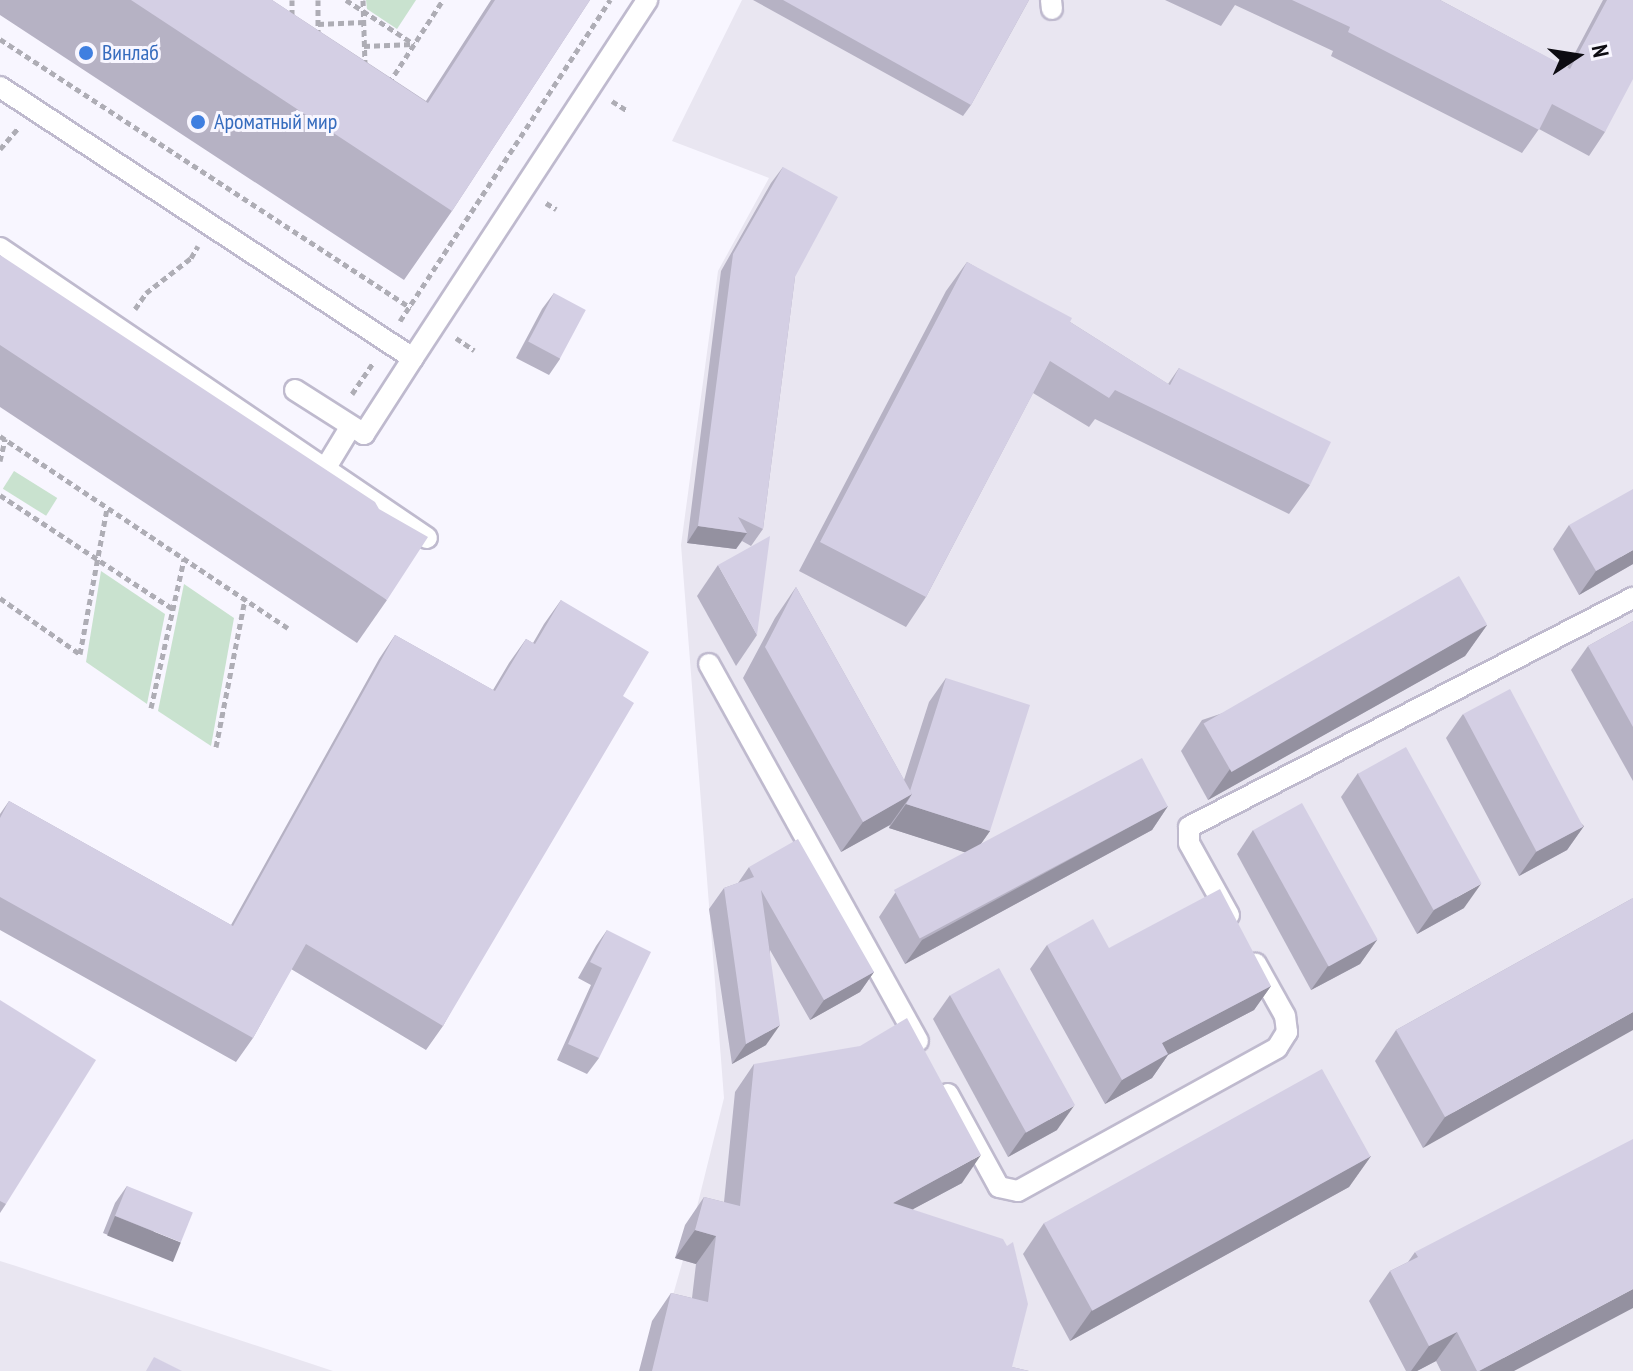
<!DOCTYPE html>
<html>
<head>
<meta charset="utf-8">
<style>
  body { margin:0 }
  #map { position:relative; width:1633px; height:1371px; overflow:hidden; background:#f8f6ff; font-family:"PT Sans Narrow",sans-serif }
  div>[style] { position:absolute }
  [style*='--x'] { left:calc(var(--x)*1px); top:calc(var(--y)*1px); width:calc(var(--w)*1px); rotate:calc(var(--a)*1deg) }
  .built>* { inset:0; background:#e9e6f1 }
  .green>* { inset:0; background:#c9e2cf; transform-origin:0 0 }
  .path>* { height:5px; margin-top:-2.5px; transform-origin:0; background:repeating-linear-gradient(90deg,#aeadb5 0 6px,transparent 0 10px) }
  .roads { filter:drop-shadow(2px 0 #bfbace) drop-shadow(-2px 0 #bfbace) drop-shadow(0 2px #bfbace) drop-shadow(0 -2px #bfbace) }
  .lane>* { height:20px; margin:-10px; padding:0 10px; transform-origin:10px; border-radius:10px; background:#fff }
  .wall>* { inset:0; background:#b6b2c4 }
  .shaded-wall>* { inset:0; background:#9491a0; transform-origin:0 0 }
  .building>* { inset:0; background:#d4cfe4; transform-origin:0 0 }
  .dots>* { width:22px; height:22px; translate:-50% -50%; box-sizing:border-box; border:4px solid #f8f6ff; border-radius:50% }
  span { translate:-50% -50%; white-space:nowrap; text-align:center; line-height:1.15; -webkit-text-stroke:6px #f8f6ff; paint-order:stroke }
  .shop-label { font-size:22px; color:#366cbe }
  .left { translate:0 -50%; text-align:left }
  .north { position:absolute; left:1537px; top:16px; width:80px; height:80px; -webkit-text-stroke:6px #f8f6ff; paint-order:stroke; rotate:78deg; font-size:22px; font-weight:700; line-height:32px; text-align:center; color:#0d0c12 }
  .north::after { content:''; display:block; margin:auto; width:28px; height:36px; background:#0d0c12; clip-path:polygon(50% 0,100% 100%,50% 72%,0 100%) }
</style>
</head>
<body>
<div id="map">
  <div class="built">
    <i style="clip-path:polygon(742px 0,1633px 0,1633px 1371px,639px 1371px,665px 1323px,683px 1260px,708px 1267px,692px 1227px,724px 1098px,681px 545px,718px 271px,769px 178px,672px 141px)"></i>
    <i style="clip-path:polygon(0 1261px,16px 1266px,333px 1371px,0 1371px)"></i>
  </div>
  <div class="green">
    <i style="clip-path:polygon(366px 0,416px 0,397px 29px,367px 9px)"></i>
    <i style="left:14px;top:471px;width:51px;height:21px;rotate:32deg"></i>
    <i style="clip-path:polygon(101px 571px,165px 614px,147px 704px,86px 662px)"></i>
    <i style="clip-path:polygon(184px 584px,234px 618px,211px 746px,158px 711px)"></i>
  </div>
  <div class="path">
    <i style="--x:292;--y:0;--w:17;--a:90"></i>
    <i style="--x:318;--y:0;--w:35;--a:90"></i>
    <i style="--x:346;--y:0;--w:81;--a:32.9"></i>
    <i style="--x:363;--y:0;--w:65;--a:88.2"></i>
    <i style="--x:318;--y:24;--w:46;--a:-2.5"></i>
    <i style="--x:0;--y:39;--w:491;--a:33.2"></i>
    <i style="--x:364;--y:46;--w:49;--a:-2.3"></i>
    <i style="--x:389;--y:83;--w:99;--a:-57"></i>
    <i style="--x:612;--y:101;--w:19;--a:32"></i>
    <i style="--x:0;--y:149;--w:28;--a:-49"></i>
    <i style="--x:546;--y:203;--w:12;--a:31"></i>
    <i style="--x:135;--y:309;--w:19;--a:-55"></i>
    <i style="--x:146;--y:293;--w:57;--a:-37.9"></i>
    <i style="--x:191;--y:258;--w:14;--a:-60"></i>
    <i style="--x:400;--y:321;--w:384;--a:-56.8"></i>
    <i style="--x:456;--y:338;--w:22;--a:34"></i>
    <i style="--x:352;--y:394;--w:37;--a:-56"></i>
    <i style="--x:0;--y:436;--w:346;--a:33.7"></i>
    <i style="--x:0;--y:461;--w:23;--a:-77"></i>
    <i style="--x:0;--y:495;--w:207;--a:33.4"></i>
    <i style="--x:0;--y:598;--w:98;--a:35"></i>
    <i style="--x:80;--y:654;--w:148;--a:-79.5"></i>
    <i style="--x:151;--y:708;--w:153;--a:-77.5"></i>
    <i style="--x:216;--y:747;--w:151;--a:-78.9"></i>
  </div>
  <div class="roads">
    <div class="lane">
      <i style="--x:1051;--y:0;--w:9;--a:84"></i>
      <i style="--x:0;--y:87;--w:494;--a:33.3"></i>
      <i style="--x:413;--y:358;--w:428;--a:-56.8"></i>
      <i style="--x:0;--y:248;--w:516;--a:34.18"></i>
      <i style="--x:295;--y:390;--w:82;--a:32.5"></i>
      <i style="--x:364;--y:434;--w:90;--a:-57.2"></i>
      <i style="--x:325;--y:469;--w:50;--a:-58.8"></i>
      <i style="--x:709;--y:664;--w:431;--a:61"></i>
      <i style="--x:1229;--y:915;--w:82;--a:-119.1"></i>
      <i style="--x:1189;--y:843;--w:16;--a:-90"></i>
      <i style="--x:1189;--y:827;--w:500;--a:-27.3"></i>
      <i style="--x:948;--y:1094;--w:106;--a:61.3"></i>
      <i style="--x:999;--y:1187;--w:19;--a:12"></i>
      <i style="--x:1018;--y:1191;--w:296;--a:-28.9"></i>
      <i style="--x:1277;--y:1048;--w:19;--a:-58"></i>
      <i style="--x:1287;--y:1032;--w:16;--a:-97"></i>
      <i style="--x:1285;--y:1016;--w:60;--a:-119.1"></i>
    </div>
  </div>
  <div class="wall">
    <i style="clip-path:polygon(0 0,272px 0,426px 101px,491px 0,590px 0,452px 211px,404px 280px,0 15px)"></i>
    <i style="clip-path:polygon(753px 0,1029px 0,971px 105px,963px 116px)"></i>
    <i style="clip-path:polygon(1165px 0,1440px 0,1567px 68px,1603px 0,1633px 0,1605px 132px,1589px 156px,1539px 129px,1522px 153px,1331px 56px,1333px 51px,1235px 5px,1221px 26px)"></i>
    <i style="clip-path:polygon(783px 167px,795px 277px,763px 529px,751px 546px,742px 541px,736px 549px,687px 543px,721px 271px,771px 183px)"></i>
    <i style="clip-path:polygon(0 255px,387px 600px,357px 643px,0 407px)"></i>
    <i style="clip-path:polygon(967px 262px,1070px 322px,1168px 384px,1179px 368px,1310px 485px,1289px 514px,1095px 419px,1089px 427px,1033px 393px,926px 597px,906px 627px,799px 571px,946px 291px)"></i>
    <i style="clip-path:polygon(554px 293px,560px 359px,549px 375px,516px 358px,542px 309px)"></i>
    <i style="clip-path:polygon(1569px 525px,1633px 564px,1579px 595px,1553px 549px)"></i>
    <i style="clip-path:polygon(718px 565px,757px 635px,736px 666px,697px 596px)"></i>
    <i style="clip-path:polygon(796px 587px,904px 780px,929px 702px,946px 678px,990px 831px,978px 848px,1168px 806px,1152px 830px,905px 964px,879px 917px,895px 893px,968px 853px,889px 828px,890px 824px,841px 852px,743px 678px,775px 618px)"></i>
    <i style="clip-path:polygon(561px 600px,623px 696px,443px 1026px,426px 1050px,291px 969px,253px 1038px,236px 1062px,0 930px,0 814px,9px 801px,231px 925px,379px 659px,395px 635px,493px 690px,509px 663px,526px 639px,533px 643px,544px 624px)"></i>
    <i style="clip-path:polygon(1633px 621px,1633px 781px,1571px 670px,1588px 646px)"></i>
    <i style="clip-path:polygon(1487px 625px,1465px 656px,1208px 800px,1181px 751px,1202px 720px)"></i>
    <i style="clip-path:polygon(1463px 714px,1584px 826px,1567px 850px,1519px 876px,1446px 738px)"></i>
    <i style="clip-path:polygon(1358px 773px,1464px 908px,1417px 934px,1341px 797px)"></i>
    <i style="clip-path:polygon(1253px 830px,1377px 940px,1360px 964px,1311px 990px,1237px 854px)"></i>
    <i style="clip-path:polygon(749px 867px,874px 972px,860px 992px,810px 1020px,770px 950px,766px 1045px,732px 1064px,709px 909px,724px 888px,738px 883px)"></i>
    <i style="clip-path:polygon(1633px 898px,1423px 1148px,1375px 1061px,1396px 1030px)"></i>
    <i style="clip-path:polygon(607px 930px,599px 1058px,587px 1074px,557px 1060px,591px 985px,578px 978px,596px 946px)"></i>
    <i style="clip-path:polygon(1047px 945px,1109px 948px,1271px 986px,1254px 1010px,1168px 1055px,1152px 1078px,1105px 1104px,1030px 969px)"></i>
    <i style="clip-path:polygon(950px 995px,1057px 1130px,1008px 1157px,933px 1019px)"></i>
    <i style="clip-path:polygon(0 1000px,6px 1204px,0 1213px)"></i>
    <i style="clip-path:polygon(754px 1064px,962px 1183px,913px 1209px,1012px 1367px,1029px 1371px,639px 1371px,652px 1321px,671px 1293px,692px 1298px,696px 1264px,675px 1258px,685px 1225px,704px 1197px,724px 1202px,735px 1092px)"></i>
    <i style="clip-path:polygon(1371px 1156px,1349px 1187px,1070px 1341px,1023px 1254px,1044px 1223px)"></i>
    <i style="clip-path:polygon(127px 1186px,170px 1259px,103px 1233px,115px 1203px)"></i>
    <i style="clip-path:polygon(1415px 1252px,1514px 1371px,1441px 1371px,1436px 1361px,1417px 1371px,1406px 1371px,1369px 1301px,1390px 1271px,1408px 1262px)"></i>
  </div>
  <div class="shaded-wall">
    <i style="clip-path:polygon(698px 526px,747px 533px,736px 549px,687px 543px)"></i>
    <i style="clip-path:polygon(1633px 550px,1633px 564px,1579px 595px,1596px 571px)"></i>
    <i style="clip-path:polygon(1487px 625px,1465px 656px,1208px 800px,1230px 769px)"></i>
    <i style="clip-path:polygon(912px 794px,890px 825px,841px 852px,863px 822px)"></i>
    <i style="clip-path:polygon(906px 804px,990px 831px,973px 855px,889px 828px)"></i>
    <i style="clip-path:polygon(1168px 806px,1152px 830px,905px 964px,922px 940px)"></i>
    <i style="clip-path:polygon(1584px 826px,1567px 850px,1519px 876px,1536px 852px)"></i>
    <i style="clip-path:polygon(1481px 884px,1464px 908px,1417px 934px,1434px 910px)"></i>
    <i style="clip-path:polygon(1377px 940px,1360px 964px,1311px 990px,1328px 966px)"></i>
    <i style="clip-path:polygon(874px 972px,860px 992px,810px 1020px,824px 1000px)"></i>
    <i style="clip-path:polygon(1271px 986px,1254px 1010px,1168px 1055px,1152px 1078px,1105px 1104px,1122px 1080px,1162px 1043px)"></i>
    <i style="clip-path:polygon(1633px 1012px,1633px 1030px,1423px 1148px,1445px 1117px)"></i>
    <i style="clip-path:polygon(780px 1025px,766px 1045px,732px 1064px,746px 1044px)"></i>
    <i style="clip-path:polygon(1074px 1106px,1057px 1130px,1008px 1157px,1025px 1133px)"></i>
    <i style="clip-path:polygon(981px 1155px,962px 1183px,874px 1230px,893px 1203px)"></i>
    <i style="clip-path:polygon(1371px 1156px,1349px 1187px,1070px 1341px,1092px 1310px)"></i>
    <i style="left:115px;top:1216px;width:71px;height:21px;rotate:22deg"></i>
    <i style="clip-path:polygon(695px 1230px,716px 1236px,696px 1264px,675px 1258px)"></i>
    <i style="clip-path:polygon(1633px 1289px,1633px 1308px,1514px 1371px,1479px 1371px)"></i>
    <i style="clip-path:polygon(1457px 1332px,1436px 1361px,1417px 1371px,1411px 1371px,1429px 1346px)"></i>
  </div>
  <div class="building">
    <i style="clip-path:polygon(131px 0,272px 0,428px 103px,495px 0,590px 0,452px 211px)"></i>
    <i style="clip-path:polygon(783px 0,1029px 0,971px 105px)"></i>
    <i style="clip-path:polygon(1292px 0,1440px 0,1570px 69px,1607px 0,1633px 0,1633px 79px,1605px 132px,1552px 104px,1539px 130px,1348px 32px,1350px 27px)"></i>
    <i style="clip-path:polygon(783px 167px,838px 197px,795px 277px,763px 529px,738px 517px,747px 533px,698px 526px,733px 254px)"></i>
    <i style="clip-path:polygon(0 255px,375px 502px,379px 509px,428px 537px,387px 600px,0 345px)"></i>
    <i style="clip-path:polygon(967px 262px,1072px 318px,1070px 322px,1170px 385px,1179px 368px,1331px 442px,1310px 485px,1115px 390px,1109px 398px,1050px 361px,926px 597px,820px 542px)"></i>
    <i style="left:554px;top:293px;width:36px;height:55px;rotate:28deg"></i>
    <i style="clip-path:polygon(1633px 489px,1633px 550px,1596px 571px,1569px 525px)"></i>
    <i style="clip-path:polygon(770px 536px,757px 635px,718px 565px)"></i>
    <i style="left:1459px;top:576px;width:56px;height:295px;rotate:60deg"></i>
    <i style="clip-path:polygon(796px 587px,912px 794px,863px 822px,765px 647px)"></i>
    <i style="clip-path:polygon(561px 600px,649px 652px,623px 696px,634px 703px,443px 1026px,306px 944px,253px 1038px,0 897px,0 818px,9px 801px,233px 926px,395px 635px,495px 691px,526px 639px,535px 644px)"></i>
    <i style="clip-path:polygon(1633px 621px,1633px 727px,1588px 646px)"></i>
    <i style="clip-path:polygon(946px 678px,1030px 705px,990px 831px,906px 804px,912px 794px,910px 791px)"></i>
    <i style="left:1510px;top:689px;width:156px;height:53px;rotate:62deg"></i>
    <i style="left:1406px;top:747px;width:156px;height:55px;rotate:61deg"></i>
    <i style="left:1142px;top:758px;width:55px;height:281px;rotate:62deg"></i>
    <i style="left:1302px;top:803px;width:156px;height:56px;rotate:61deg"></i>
    <i style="clip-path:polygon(798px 839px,874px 972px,824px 1000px,761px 890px,780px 1025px,746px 1044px,724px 888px,754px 877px,749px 867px)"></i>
    <i style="clip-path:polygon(1220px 889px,1271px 986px,1162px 1043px,1168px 1054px,1122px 1080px,1047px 945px,1093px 919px,1109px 948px)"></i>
    <i style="clip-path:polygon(1633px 898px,1633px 1012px,1445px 1117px,1396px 1030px)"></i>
    <i style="clip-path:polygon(607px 930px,651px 952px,599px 1058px,568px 1044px,602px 968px,590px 962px)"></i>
    <i style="left:999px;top:968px;width:157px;height:56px;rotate:61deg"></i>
    <i style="clip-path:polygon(0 1000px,96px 1060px,6px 1204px,0 1201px)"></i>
    <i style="clip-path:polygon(907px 1018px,981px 1155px,893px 1203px,1003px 1239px,1007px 1246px,1013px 1242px,1028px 1304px,1012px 1367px,1029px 1371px,652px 1371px,671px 1293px,708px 1302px,716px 1236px,695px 1230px,704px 1197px,740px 1206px,754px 1064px,860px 1046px)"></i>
    <i style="left:1322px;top:1069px;width:100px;height:318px;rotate:61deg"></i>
    <i style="clip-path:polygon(1633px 1139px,1633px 1289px,1479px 1371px,1477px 1371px,1457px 1332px,1429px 1346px,1390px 1271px,1418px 1257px,1415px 1252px)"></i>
    <i style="left:127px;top:1186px;width:71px;height:32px;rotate:22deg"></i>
    <i style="clip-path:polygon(154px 1357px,182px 1371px,146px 1371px)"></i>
  </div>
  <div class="dots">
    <i style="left:86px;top:53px;background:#3f7fe0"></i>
    <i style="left:198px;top:122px;background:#3f7fe0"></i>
  </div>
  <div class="shop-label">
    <span class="left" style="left:102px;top:53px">Винлаб</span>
    <span class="left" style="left:214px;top:122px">Ароматный мир</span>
  </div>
  <div class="north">N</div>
</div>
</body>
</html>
